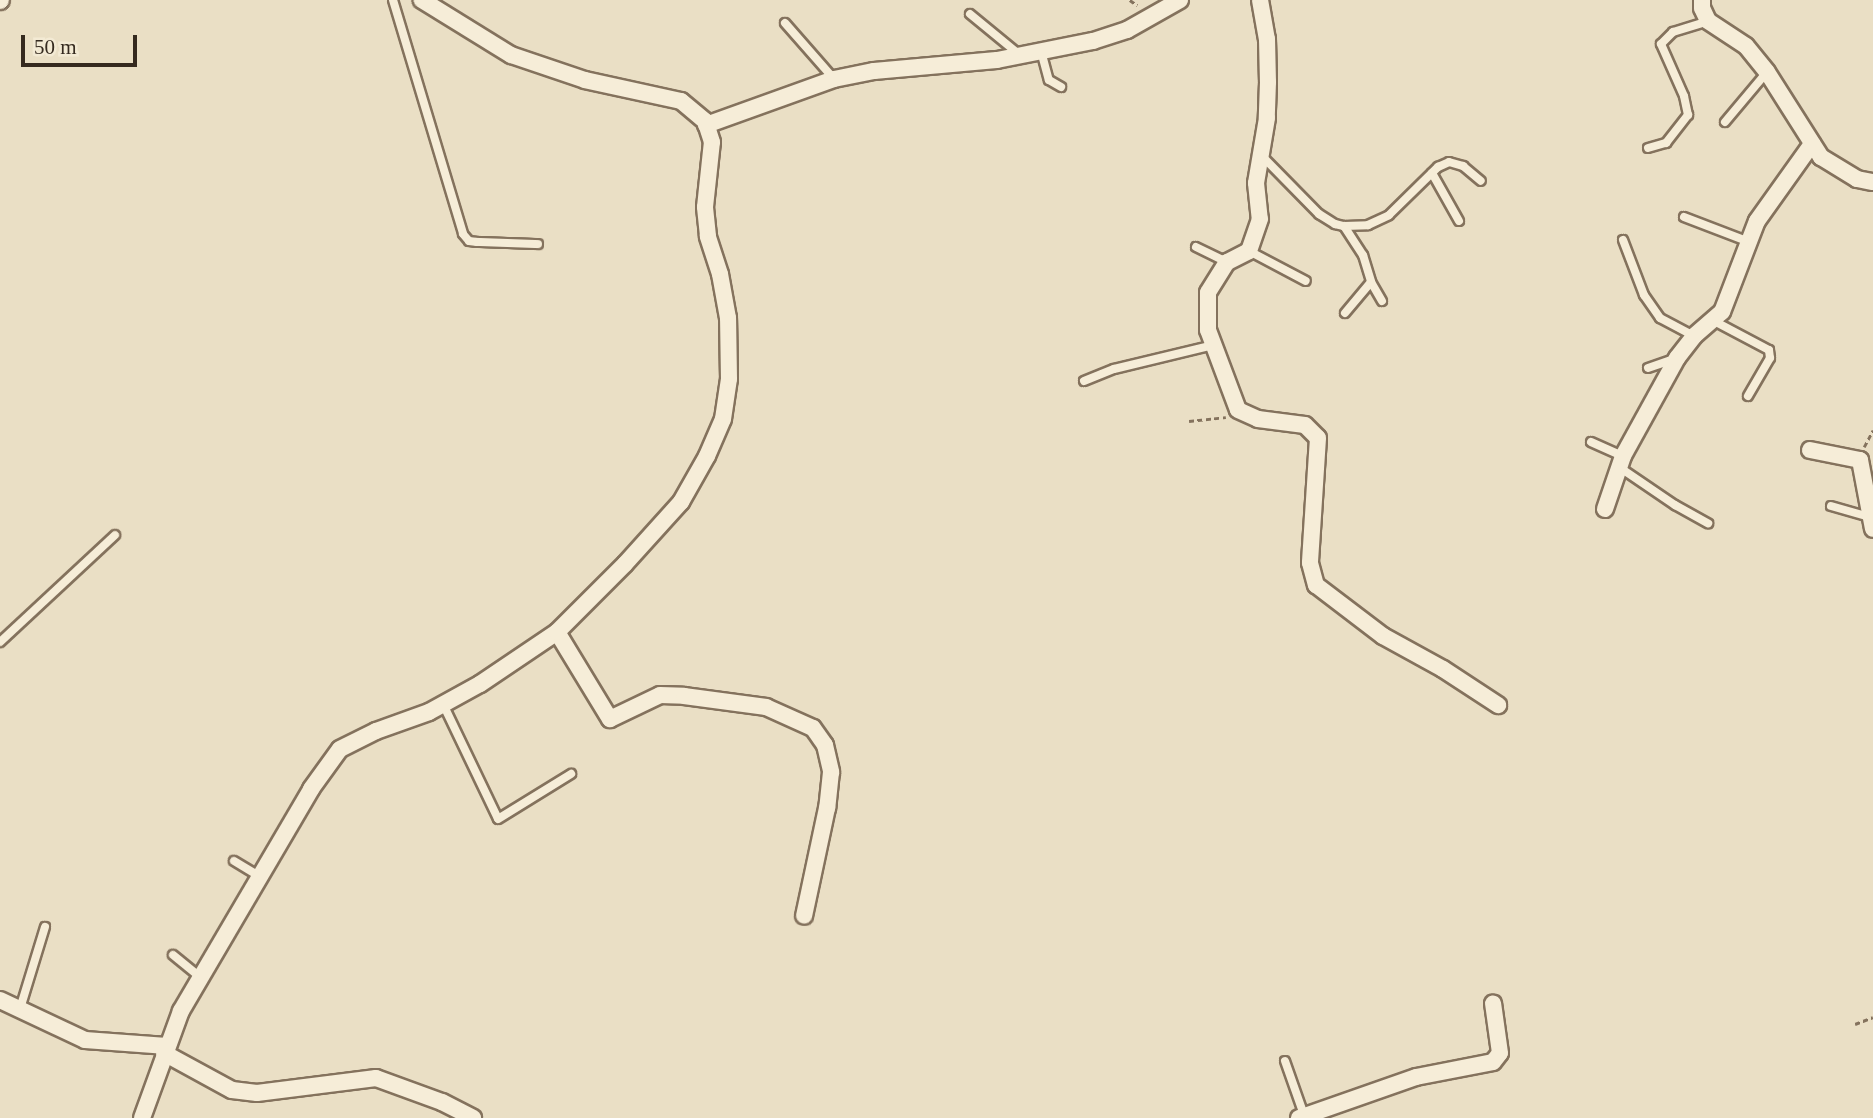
<!DOCTYPE html>
<html>
<head>
<meta charset="utf-8">
<style>
  body { margin:0 }
  #map { position:relative; width:1873px; height:1118px; overflow:hidden; background:#eadfc5; font-family:"Times New Roman",serif }
  div>[style] { position:absolute }
  [style*='--x'] { left:calc(var(--x)*1px); top:calc(var(--y)*1px); width:calc(var(--w)*1px); rotate:calc(var(--a)*1deg) }
  .path>* { height:2.5px; margin-top:-1.25px; transform-origin:0; background:repeating-linear-gradient(90deg,#84725d 0 5px,transparent 0 8.5px) }
  .roads { filter:drop-shadow(2px 0 #84725d) drop-shadow(-2px 0 #84725d) drop-shadow(0 2px #84725d) drop-shadow(0 -2px #84725d) }
  .service>* { height:8px; margin:-4px; padding:0 4px; transform-origin:4px; border-radius:4px; background:#f6edd8 }
  .minor>* { height:16px; margin:-8px; padding:0 8px; transform-origin:8px; border-radius:8px; background:#f6edd8 }
  span { translate:-50% -50%; white-space:nowrap; text-align:center; line-height:1.15; -webkit-text-stroke:5px #f3ead4; paint-order:stroke }
  .scale { position:absolute; left:21px; top:35px; width:116px; height:32px; box-sizing:border-box; border:4px solid #352a1f; border-top:0; padding-left:9px; font-size:21px; line-height:24px; white-space:nowrap; color:#352a1f; -webkit-text-stroke:5px #f3ead4; paint-order:stroke }
</style>
</head>
<body>
<div id="map">
  <div class="path">
    <i style="--x:1130;--y:0;--w:9;--a:36"></i>
    <i style="--x:1189;--y:421;--w:37;--a:-6"></i>
    <i style="--x:1864;--y:447;--w:19;--a:-62"></i>
    <i style="--x:1855;--y:1024;--w:19;--a:-21"></i>
  </div>
  <div class="roads">
    <div class="service">
      <i style="--x:393;--y:0;--w:244;--a:73.3"></i>
      <i style="--x:463;--y:234;--w:9;--a:49"></i>
      <i style="--x:469;--y:241;--w:8;--a:7"></i>
      <i style="--x:477;--y:242;--w:61;--a:1.9"></i>
      <i style="--x:970;--y:14;--w:65;--a:39.4"></i>
      <i style="--x:785;--y:23;--w:74;--a:48.8"></i>
      <i style="--x:1041;--y:51;--w:30;--a:75"></i>
      <i style="--x:1049;--y:80;--w:14;--a:30"></i>
      <i style="--x:1725;--y:122;--w:65;--a:-50"></i>
      <i style="--x:1648;--y:148;--w:19;--a:-16"></i>
      <i style="--x:1666;--y:143;--w:36;--a:-52"></i>
      <i style="--x:1688;--y:115;--w:19;--a:-102"></i>
      <i style="--x:1684;--y:96;--w:57;--a:-113.9"></i>
      <i style="--x:1661;--y:44;--w:17;--a:-45"></i>
      <i style="--x:1673;--y:32;--w:37;--a:-17"></i>
      <i style="--x:1261;--y:155;--w:83;--a:45.5"></i>
      <i style="--x:1319;--y:214;--w:19;--a:32"></i>
      <i style="--x:1335;--y:224;--w:9;--a:13"></i>
      <i style="--x:1344;--y:226;--w:24;--a:-2"></i>
      <i style="--x:1368;--y:225;--w:23;--a:-25"></i>
      <i style="--x:1389;--y:215;--w:69;--a:-44.4"></i>
      <i style="--x:1438;--y:167;--w:12;--a:-24"></i>
      <i style="--x:1449;--y:162;--w:15;--a:16"></i>
      <i style="--x:1463;--y:166;--w:23;--a:40"></i>
      <i style="--x:1432;--y:173;--w:55;--a:60.6"></i>
      <i style="--x:1684;--y:217;--w:70;--a:21"></i>
      <i style="--x:1344;--y:226;--w:35;--a:57"></i>
      <i style="--x:1363;--y:255;--w:28;--a:73"></i>
      <i style="--x:1371;--y:282;--w:22;--a:60"></i>
      <i style="--x:1623;--y:240;--w:59;--a:69.1"></i>
      <i style="--x:1644;--y:295;--w:28;--a:55"></i>
      <i style="--x:1660;--y:318;--w:38;--a:28"></i>
      <i style="--x:1196;--y:247;--w:34;--a:26"></i>
      <i style="--x:1249;--y:251;--w:64;--a:27.8"></i>
      <i style="--x:1345;--y:313;--w:40;--a:-50"></i>
      <i style="--x:1714;--y:321;--w:62;--a:27.8"></i>
      <i style="--x:1769;--y:350;--w:8;--a:83"></i>
      <i style="--x:1770;--y:358;--w:44;--a:120.1"></i>
      <i style="--x:1648;--y:368;--w:28;--a:-19"></i>
      <i style="--x:1084;--y:381;--w:32;--a:-22"></i>
      <i style="--x:1114;--y:369;--w:103;--a:-13.5"></i>
      <i style="--x:1591;--y:442;--w:35;--a:24"></i>
      <i style="--x:1619;--y:467;--w:68;--a:34.2"></i>
      <i style="--x:1675;--y:505;--w:38;--a:29"></i>
      <i style="--x:1831;--y:506;--w:40;--a:16"></i>
      <i style="--x:0;--y:642;--w:157;--a:-42.9"></i>
      <i style="--x:443;--y:704;--w:127;--a:64.4"></i>
      <i style="--x:498;--y:819;--w:86;--a:-31.7"></i>
      <i style="--x:234;--y:861;--w:29;--a:31"></i>
      <i style="--x:173;--y:955;--w:35;--a:39"></i>
      <i style="--x:19;--y:1012;--w:89;--a:-73"></i>
      <i style="--x:1285;--y:1061;--w:57;--a:70.6"></i>
    </div>
    <div class="minor">
      <i style="--x:1260;--y:0;--w:40;--a:80"></i>
      <i style="--x:1267;--y:39;--w:43;--a:88.7"></i>
      <i style="--x:1268;--y:82;--w:36;--a:92"></i>
      <i style="--x:1267;--y:118;--w:66;--a:99.6"></i>
      <i style="--x:1256;--y:183;--w:36;--a:84"></i>
      <i style="--x:1260;--y:219;--w:34;--a:109"></i>
      <i style="--x:1249;--y:251;--w:25;--a:153"></i>
      <i style="--x:1227;--y:262;--w:36;--a:122"></i>
      <i style="--x:1208;--y:293;--w:37;--a:90"></i>
      <i style="--x:1208;--y:330;--w:85;--a:69.4"></i>
      <i style="--x:1238;--y:410;--w:22;--a:24"></i>
      <i style="--x:1258;--y:419;--w:47;--a:7.3"></i>
      <i style="--x:1305;--y:425;--w:18;--a:45"></i>
      <i style="--x:1318;--y:438;--w:125;--a:93.7"></i>
      <i style="--x:1310;--y:563;--w:23;--a:75"></i>
      <i style="--x:1316;--y:585;--w:84;--a:37.3"></i>
      <i style="--x:1383;--y:636;--w:68;--a:28.8"></i>
      <i style="--x:1443;--y:669;--w:66;--a:33.2"></i>
      <i style="--x:1702;--y:0;--w:8;--a:90"></i>
      <i style="--x:1702;--y:8;--w:14;--a:65"></i>
      <i style="--x:1708;--y:21;--w:45;--a:33.3"></i>
      <i style="--x:1746;--y:46;--w:33;--a:51"></i>
      <i style="--x:1767;--y:72;--w:101;--a:57.6"></i>
      <i style="--x:1821;--y:157;--w:42;--a:31.4"></i>
      <i style="--x:1857;--y:179;--w:16;--a:11"></i>
      <i style="--x:0;--y:1;--w:1;--a:-45"></i>
      <i style="--x:706;--y:125;--w:136;--a:-19.8"></i>
      <i style="--x:834;--y:79;--w:41;--a:-11.3"></i>
      <i style="--x:874;--y:71;--w:123;--a:-5.1"></i>
      <i style="--x:997;--y:60;--w:98;--a:-11.2"></i>
      <i style="--x:1093;--y:41;--w:36;--a:-18"></i>
      <i style="--x:1127;--y:30;--w:61;--a:-29.5"></i>
      <i style="--x:1810;--y:450;--w:51;--a:11.3"></i>
      <i style="--x:1860;--y:460;--w:70;--a:79.3"></i>
      <i style="--x:1605;--y:509;--w:56;--a:-71.2"></i>
      <i style="--x:1623;--y:456;--w:112;--a:-61.1"></i>
      <i style="--x:1677;--y:358;--w:28;--a:-52"></i>
      <i style="--x:1694;--y:336;--w:37;--a:-41"></i>
      <i style="--x:1722;--y:312;--w:97;--a:-69"></i>
      <i style="--x:1757;--y:221;--w:95;--a:-54.5"></i>
      <i style="--x:557;--y:632;--w:102;--a:58.7"></i>
      <i style="--x:610;--y:719;--w:55;--a:-25.6"></i>
      <i style="--x:660;--y:695;--w:24;--a:2"></i>
      <i style="--x:684;--y:696;--w:83;--a:7.6"></i>
      <i style="--x:766;--y:707;--w:51;--a:24.1"></i>
      <i style="--x:813;--y:728;--w:21;--a:55"></i>
      <i style="--x:825;--y:745;--w:28;--a:77"></i>
      <i style="--x:831;--y:772;--w:36;--a:96"></i>
      <i style="--x:827;--y:808;--w:110;--a:102"></i>
      <i style="--x:0;--y:1000;--w:94;--a:25.2"></i>
      <i style="--x:85;--y:1040;--w:82;--a:4.2"></i>
      <i style="--x:164;--y:1053;--w:77;--a:28.6"></i>
      <i style="--x:232;--y:1090;--w:25;--a:7"></i>
      <i style="--x:257;--y:1093;--w:120;--a:-7.2"></i>
      <i style="--x:376;--y:1078;--w:70;--a:20"></i>
      <i style="--x:442;--y:1102;--w:35;--a:27"></i>
      <i style="--x:142;--y:1118;--w:114;--a:-70"></i>
      <i style="--x:181;--y:1011;--w:257;--a:-59.6"></i>
      <i style="--x:311;--y:789;--w:49;--a:-54.1"></i>
      <i style="--x:340;--y:749;--w:40;--a:-26.6"></i>
      <i style="--x:376;--y:731;--w:56;--a:-19.7"></i>
      <i style="--x:429;--y:712;--w:58;--a:-28.8"></i>
      <i style="--x:480;--y:684;--w:93;--a:-34"></i>
      <i style="--x:557;--y:632;--w:96;--a:-45"></i>
      <i style="--x:625;--y:564;--w:84;--a:-47.9"></i>
      <i style="--x:681;--y:502;--w:53;--a:-60.5"></i>
      <i style="--x:707;--y:456;--w:40;--a:-66.6"></i>
      <i style="--x:723;--y:419;--w:40;--a:-81.5"></i>
      <i style="--x:729;--y:379;--w:61;--a:-90.9"></i>
      <i style="--x:728;--y:318;--w:45;--a:-100.3"></i>
      <i style="--x:720;--y:274;--w:40;--a:-108"></i>
      <i style="--x:708;--y:236;--w:29;--a:-96"></i>
      <i style="--x:705;--y:207;--w:65;--a:-83.9"></i>
      <i style="--x:712;--y:142;--w:22;--a:-108"></i>
      <i style="--x:705;--y:121;--w:31;--a:-140"></i>
      <i style="--x:681;--y:101;--w:98;--a:-167.7"></i>
      <i style="--x:585;--y:80;--w:78;--a:-161.3"></i>
      <i style="--x:511;--y:55;--w:105;--a:-148.3"></i>
      <i style="--x:1299;--y:1118;--w:124;--a:-19.3"></i>
      <i style="--x:1416;--y:1077;--w:78;--a:-11"></i>
      <i style="--x:1493;--y:1062;--w:11;--a:-52"></i>
      <i style="--x:1500;--y:1053;--w:50;--a:-98"></i>
    </div>
  </div>
  <div class="scale">50 m</div>
</div>
</body>
</html>
